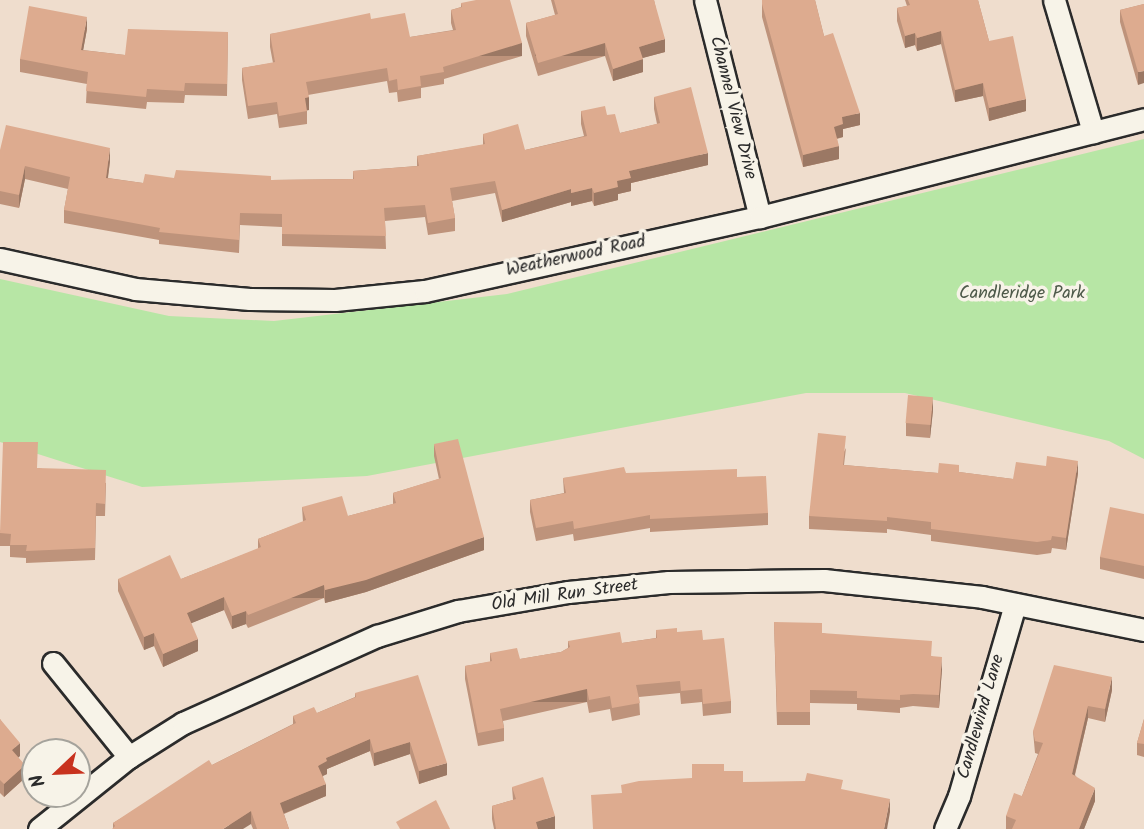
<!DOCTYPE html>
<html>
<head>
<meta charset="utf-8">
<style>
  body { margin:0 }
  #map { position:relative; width:1144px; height:829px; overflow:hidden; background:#efddcd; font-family:Kalam,sans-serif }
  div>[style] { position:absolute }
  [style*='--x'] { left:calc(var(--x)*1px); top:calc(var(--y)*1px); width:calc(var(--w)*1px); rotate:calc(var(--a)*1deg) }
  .green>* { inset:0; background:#b7e6a5 }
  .roads { filter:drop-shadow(2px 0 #2b2b2b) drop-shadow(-2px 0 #2b2b2b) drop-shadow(0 2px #2b2b2b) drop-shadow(0 -2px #2b2b2b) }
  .street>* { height:21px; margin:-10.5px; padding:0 10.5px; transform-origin:10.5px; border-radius:10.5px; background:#f7f3e8 }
  .wall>* { inset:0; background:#be937b }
  .shaded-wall>* { inset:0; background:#9b7864; transform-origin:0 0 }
  .building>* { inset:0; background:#ddab8f; transform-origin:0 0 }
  span { translate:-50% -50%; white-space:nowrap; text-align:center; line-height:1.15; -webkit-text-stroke:7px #f7f3e8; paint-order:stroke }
  .street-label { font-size:18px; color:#2b2b2b }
  .park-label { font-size:18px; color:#4e5a4a }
  .north { position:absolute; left:21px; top:738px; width:70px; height:70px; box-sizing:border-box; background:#f7f3e8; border:2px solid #a5a39c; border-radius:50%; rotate:247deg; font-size:19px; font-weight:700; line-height:28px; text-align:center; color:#2b2b2b }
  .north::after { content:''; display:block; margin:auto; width:24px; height:32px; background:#c8321e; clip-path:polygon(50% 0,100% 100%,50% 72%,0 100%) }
</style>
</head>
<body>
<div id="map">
  <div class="green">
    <i style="clip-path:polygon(1144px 139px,1144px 459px,1109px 441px,905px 393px,806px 393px,367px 476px,142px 487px,0 442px,0 279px,169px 316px,274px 321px,507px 294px)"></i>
  </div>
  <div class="roads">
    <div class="street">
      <i style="--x:705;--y:0;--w:224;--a:75.8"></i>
      <i style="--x:1054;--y:0;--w:138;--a:73.5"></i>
      <i style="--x:0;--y:259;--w:138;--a:12.5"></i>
      <i style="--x:135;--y:289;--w:115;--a:5"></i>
      <i style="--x:250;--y:299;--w:85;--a:0.7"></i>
      <i style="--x:335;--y:300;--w:90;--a:-5.7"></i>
      <i style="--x:425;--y:291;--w:343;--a:-12.5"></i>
      <i style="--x:760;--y:217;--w:396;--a:-14.3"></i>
      <i style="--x:53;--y:663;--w:121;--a:51"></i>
      <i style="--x:39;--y:829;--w:115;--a:-38.7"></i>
      <i style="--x:129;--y:757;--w:64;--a:-32.2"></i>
      <i style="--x:183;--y:723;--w:213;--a:-24.2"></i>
      <i style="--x:377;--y:636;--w:85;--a:-17.2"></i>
      <i style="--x:458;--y:611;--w:112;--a:-9.8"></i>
      <i style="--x:568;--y:592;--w:101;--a:-5.7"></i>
      <i style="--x:669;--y:582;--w:155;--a:-0.7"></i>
      <i style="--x:824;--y:580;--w:159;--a:6.1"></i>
      <i style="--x:982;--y:597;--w:165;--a:11.5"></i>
      <i style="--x:945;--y:829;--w:36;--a:-67"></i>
      <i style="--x:959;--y:796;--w:200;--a:-73.7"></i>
    </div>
  </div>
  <div class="wall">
    <i style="clip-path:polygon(551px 0,654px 0,665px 52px,642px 58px,643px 72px,613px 81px,605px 56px,538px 76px,526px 36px,526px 23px,555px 15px)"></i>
    <i style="clip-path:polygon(762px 0,819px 0,815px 0,824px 36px,860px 125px,843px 129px,843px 137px,837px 139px,839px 159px,803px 167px,762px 17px)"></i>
    <i style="clip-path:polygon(905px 0,978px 0,989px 41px,1026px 111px,989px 121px,983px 96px,955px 102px,941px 44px,917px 51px,915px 45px,905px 48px,897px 21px,897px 8px,907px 6px)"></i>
    <i style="clip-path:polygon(461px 3px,522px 56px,444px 79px,444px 84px,421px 88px,421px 98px,398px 102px,397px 92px,389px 93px,387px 81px,308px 95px,309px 110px,307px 110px,307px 124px,279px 128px,277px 114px,248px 119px,242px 80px,242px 68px,273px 63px,270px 47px,270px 34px,371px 19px,410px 37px,453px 30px,451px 23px,451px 10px,461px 7px)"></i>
    <i style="clip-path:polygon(1144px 4px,1138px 85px,1120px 22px,1120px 10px)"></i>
    <i style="clip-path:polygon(87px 29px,83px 50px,125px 55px,228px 32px,227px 96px,185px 95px,184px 103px,147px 102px,146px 109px,86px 103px,87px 84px,20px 72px,20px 59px)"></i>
    <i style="clip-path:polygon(654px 97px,708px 165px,631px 183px,631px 191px,618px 194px,618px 200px,594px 206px,592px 201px,571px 206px,571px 202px,502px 222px,495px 193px,452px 201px,455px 218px,455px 231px,428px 235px,425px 217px,385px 221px,386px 249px,282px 246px,282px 227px,240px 225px,239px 253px,159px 244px,159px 240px,64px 223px,64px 210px,68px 189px,25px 179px,19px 208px,0 204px,0 150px,110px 161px,108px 178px,143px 183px,174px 178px,271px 180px,353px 179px,353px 171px,417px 166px,417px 156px,483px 145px,483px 134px,525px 150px,584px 136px,581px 124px,581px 111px,607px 115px,620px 133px,657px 124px,654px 109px)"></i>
    <i style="clip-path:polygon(933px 410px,930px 438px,906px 436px,906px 423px)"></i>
    <i style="clip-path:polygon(434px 444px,484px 550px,366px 592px,325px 603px,324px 598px,248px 628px,246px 624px,232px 629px,224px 610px,191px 623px,198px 651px,163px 667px,154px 646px,144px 650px,118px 591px,118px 579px,181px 579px,258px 549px,258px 539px,303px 522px,302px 507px,348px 516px,393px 504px,393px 493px,439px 479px,434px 456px)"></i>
    <i style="clip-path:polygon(846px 448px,844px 465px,938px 473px,959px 472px,1013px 479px,1078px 473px,1066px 550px,1052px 548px,1051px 553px,1037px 555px,931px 541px,931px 535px,887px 529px,887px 533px,809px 529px,809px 516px)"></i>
    <i style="clip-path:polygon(38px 468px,106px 483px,105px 516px,96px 516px,95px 560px,26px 563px,26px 558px,10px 557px,10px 546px,0 546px,0 531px)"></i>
    <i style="clip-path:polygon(626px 473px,737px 477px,768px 513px,768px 525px,650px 532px,650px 528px,574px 541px,573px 534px,536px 541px,530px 512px,530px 500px,564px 493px,563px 478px)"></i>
    <i style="clip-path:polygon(1144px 514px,1144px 579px,1100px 569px,1100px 557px)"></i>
    <i style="clip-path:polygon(774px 622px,822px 633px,932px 656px,942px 669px,939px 708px,913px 706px,900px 708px,900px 713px,857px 710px,857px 704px,810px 703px,810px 725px,777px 725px)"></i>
    <i style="clip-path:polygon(656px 630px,677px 632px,703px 640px,731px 701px,731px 713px,703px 716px,702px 702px,681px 704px,680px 693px,639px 697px,640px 715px,612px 721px,610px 709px,589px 713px,587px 702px,503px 721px,504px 728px,504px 741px,478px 746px,465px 679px,465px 666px,490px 662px,490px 653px,520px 659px,561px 652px,568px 648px,568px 641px,622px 643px,656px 638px)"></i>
    <i style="clip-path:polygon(1112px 690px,1105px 722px,1088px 718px,1075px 775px,1095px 801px,1084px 829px,1006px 829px,1006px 816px,1022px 796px,1038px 754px,1035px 753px,1033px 731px)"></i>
    <i style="clip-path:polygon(355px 693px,447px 775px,419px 784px,410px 754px,374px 766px,370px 751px,327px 769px,327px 774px,323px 776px,326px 796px,284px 814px,289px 829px,253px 829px,251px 824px,113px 828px,113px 823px,212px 765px,293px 724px,293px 716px,317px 713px,355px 697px)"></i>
    <i style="clip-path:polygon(0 719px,20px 756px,18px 757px,25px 778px,4px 797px,0 793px)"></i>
    <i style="clip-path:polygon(1144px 719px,1144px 757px,1137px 755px,1137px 743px)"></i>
    <i style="clip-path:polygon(512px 787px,555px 829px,494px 829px,492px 819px,492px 806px,513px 800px)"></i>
  </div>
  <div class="shaded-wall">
    <i style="clip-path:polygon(87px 17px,87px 29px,81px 62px,81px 50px)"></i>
    <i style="clip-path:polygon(941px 31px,941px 44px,917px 51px,917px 38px)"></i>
    <i style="clip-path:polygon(915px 33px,915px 45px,905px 48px,905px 36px)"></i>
    <i style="clip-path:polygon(665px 39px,665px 52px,639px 59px,639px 47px)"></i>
    <i style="left:522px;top:43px;width:13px;height:83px;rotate:90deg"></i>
    <i style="left:605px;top:43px;width:13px;height:70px;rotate:90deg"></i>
    <i style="clip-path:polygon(643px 59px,643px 72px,613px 81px,613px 69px)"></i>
    <i style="clip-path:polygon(1144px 71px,1144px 83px,1138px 85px,1138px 72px)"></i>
    <i style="clip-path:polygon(983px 83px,983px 96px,955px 102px,955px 90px)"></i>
    <i style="clip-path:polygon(309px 97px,309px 110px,305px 111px,305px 98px)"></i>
    <i style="clip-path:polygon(1026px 99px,1026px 111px,989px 121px,989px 108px)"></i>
    <i style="clip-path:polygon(860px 113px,860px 125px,843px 129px,843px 137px,834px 139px,834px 127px,842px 117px)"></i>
    <i style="clip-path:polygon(839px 146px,839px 159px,803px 167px,803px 155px)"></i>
    <i style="clip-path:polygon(110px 148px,110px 161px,106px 190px,106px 178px)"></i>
    <i style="clip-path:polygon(708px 153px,708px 165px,631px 183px,631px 191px,618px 194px,618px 200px,594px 206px,594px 193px,617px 181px,629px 171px)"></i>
    <i style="clip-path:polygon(25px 166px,25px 179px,19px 208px,19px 195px)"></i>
    <i style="clip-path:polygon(592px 188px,592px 201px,571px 206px,571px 193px)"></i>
    <i style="clip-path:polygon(571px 189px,571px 202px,502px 222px,502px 210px)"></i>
    <i style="clip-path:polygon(933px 397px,933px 410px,930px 438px,930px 425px)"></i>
    <i style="clip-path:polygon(1078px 461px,1078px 473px,1066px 550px,1066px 538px)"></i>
    <i style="clip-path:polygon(484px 537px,484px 550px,366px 592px,325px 603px,325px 590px)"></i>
    <i style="left:324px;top:585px;width:13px;height:82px;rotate:90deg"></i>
    <i style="clip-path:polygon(224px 597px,224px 610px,187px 625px,187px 613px)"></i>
    <i style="clip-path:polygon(246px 611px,246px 624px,232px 629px,232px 616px)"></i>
    <i style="clip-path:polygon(154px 633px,154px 646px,144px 650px,144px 637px)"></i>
    <i style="clip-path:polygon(198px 639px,198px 651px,163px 667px,163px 654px)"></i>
    <i style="clip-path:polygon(942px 657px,942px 669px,939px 708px,939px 695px)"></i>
    <i style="clip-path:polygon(1112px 677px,1112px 690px,1105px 722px,1105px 709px)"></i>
    <i style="left:587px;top:689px;width:13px;height:89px;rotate:90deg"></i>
    <i style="clip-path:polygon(1088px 706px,1088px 718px,1072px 786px,1072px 774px)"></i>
    <i style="clip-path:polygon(370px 739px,370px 751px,327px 769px,327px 774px,318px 778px,318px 766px,326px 758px)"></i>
    <i style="clip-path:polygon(410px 742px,410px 754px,374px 766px,374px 753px)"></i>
    <i style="clip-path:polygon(20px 743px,20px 756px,12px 763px,12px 750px)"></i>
    <i style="clip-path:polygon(447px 763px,447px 775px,419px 784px,419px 771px)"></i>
    <i style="clip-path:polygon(25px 765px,25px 778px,4px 797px,4px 784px)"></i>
    <i style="clip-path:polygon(326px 784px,326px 796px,280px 815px,280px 803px)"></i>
    <i style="clip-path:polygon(1095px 788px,1095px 801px,1084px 829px,1079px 829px)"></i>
    <i style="clip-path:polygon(890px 799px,890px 812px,887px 829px,884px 829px)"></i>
    <i style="clip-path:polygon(251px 811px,251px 824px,243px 829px,223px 829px)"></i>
    <i style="clip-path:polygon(555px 816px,555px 829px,536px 829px,536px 822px)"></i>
  </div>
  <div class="building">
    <i style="clip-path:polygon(476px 0,510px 0,522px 43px,443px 67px,444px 72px,420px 76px,421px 86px,398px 90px,397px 79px,389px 81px,387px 68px,306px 82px,309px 97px,305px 98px,307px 111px,279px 116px,277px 102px,248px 106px,242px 68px,275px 62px,270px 34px,370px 13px,371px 19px,405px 13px,410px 37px,456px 30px,451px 10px,462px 7px,461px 3px)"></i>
    <i style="clip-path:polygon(554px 0,654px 0,665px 39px,639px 47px,643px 59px,613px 69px,605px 43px,538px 63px,526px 23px,558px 14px)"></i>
    <i style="clip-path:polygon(762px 0,815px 0,824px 36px,833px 33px,860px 113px,842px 117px,843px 124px,834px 127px,839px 146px,803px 155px,762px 4px)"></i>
    <i style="clip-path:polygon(908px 0,978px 0,989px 41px,1013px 36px,1026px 99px,989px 108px,983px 83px,955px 90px,941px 31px,917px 38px,915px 33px,905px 36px,897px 8px,910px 5px)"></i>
    <i style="clip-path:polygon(1144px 4px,1144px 71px,1138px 72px,1120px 10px)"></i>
    <i style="clip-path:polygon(29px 6px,87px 17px,81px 50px,125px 55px,128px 29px,228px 32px,227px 84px,185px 83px,184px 91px,147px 89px,146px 97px,86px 91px,88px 72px,20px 59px)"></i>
    <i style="clip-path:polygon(691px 87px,708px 153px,629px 171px,631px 178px,617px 181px,618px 187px,594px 193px,592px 188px,571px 193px,571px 189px,502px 210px,495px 181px,450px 188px,455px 218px,428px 223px,425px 205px,384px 208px,386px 236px,282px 234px,282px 214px,240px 213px,239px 240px,159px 232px,160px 228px,64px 210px,70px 177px,25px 166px,19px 195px,0 191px,0 150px,6px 125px,110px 148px,106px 178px,143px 183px,145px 174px,174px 178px,176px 170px,271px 176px,271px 180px,354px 179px,353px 171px,419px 166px,417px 156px,485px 144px,483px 134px,518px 124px,525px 150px,587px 136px,581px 111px,605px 106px,607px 115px,615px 114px,620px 133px,660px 123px,654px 97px)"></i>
    <i style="left:908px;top:395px;width:25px;height:28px;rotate:5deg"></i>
    <i style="clip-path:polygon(818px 433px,846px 436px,843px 465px,938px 473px,939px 463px,959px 465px,959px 472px,1013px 479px,1016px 462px,1046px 466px,1047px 456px,1078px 461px,1066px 538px,1052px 536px,1051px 540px,1037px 542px,931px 529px,931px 522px,887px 517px,887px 521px,809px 516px)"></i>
    <i style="clip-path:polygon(458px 439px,484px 537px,366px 580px,325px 590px,324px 585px,248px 615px,246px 611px,232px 616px,224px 597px,187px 613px,198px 639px,163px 654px,154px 633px,144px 637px,118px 579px,170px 555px,181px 579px,261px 547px,258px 539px,306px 520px,302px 507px,342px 496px,348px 516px,396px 503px,393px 493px,441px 478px,434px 444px)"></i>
    <i style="clip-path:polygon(3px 442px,38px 442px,37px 468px,106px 470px,105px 504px,96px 503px,95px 548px,26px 551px,27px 545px,10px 545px,11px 534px,0 533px)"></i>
    <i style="clip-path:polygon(624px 467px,626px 473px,737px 469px,737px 477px,766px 476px,768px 513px,650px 519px,650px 515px,574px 529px,573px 521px,536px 528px,530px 500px,566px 493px,563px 478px)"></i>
    <i style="clip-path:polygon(1110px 507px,1144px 514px,1144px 566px,1100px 557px)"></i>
    <i style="clip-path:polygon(774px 622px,822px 623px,822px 633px,932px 641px,931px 656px,942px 657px,939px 695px,913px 694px,900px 695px,900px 700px,857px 698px,857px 691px,810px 690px,810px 712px,777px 712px)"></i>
    <i style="clip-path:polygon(677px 628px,677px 632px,702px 630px,703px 640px,724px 638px,731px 701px,703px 704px,702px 689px,681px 691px,680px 681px,636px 685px,640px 703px,612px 708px,610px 696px,589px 700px,587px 689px,500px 709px,504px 728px,478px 733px,465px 666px,492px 661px,490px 653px,517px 648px,520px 659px,561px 652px,570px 647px,568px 641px,620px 632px,622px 643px,657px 638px,656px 630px)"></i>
    <i style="clip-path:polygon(1054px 665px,1112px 677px,1105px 709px,1088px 706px,1072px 774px,1095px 788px,1079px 829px,1012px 829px,1016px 820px,1006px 816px,1014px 793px,1022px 796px,1043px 743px,1035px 741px,1033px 731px)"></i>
    <i style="clip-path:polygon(418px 675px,447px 763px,419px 771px,410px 742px,374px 753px,370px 739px,326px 758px,327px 761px,318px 766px,326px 784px,280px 803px,289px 829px,257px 829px,251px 811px,223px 829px,112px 829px,115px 826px,113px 823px,209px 760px,212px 765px,296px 723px,293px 716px,314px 707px,317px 713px,356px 697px,355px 693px)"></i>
    <i style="clip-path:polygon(0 719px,20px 743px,12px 750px,25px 765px,4px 784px,0 780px)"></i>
    <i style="clip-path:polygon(1144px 719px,1144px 744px,1137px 743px)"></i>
    <i style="clip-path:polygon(692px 764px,724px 764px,724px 771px,743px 771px,743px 782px,805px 781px,807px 773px,843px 780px,841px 789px,890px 799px,884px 829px,593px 829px,591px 795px,622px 793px,621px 785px,639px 781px,692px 778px)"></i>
    <i style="clip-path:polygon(543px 777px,555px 816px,536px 822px,538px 829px,496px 829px,492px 806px,516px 799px,512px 787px)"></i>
    <i style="clip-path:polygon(436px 800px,450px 829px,400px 829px,396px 822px)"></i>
  </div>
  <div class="street-label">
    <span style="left:732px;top:108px;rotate:76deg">Channel View Drive</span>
    <span style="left:576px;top:257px;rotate:-12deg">Weatherwood Road</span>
    <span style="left:565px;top:596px;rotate:-8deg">Old Mill Run Street</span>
    <span style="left:982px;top:717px;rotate:-74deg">Candlewind Lane</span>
  </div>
  <div class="park-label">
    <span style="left:1022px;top:294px">Candleridge Park</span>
  </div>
  <div class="north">N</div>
</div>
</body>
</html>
